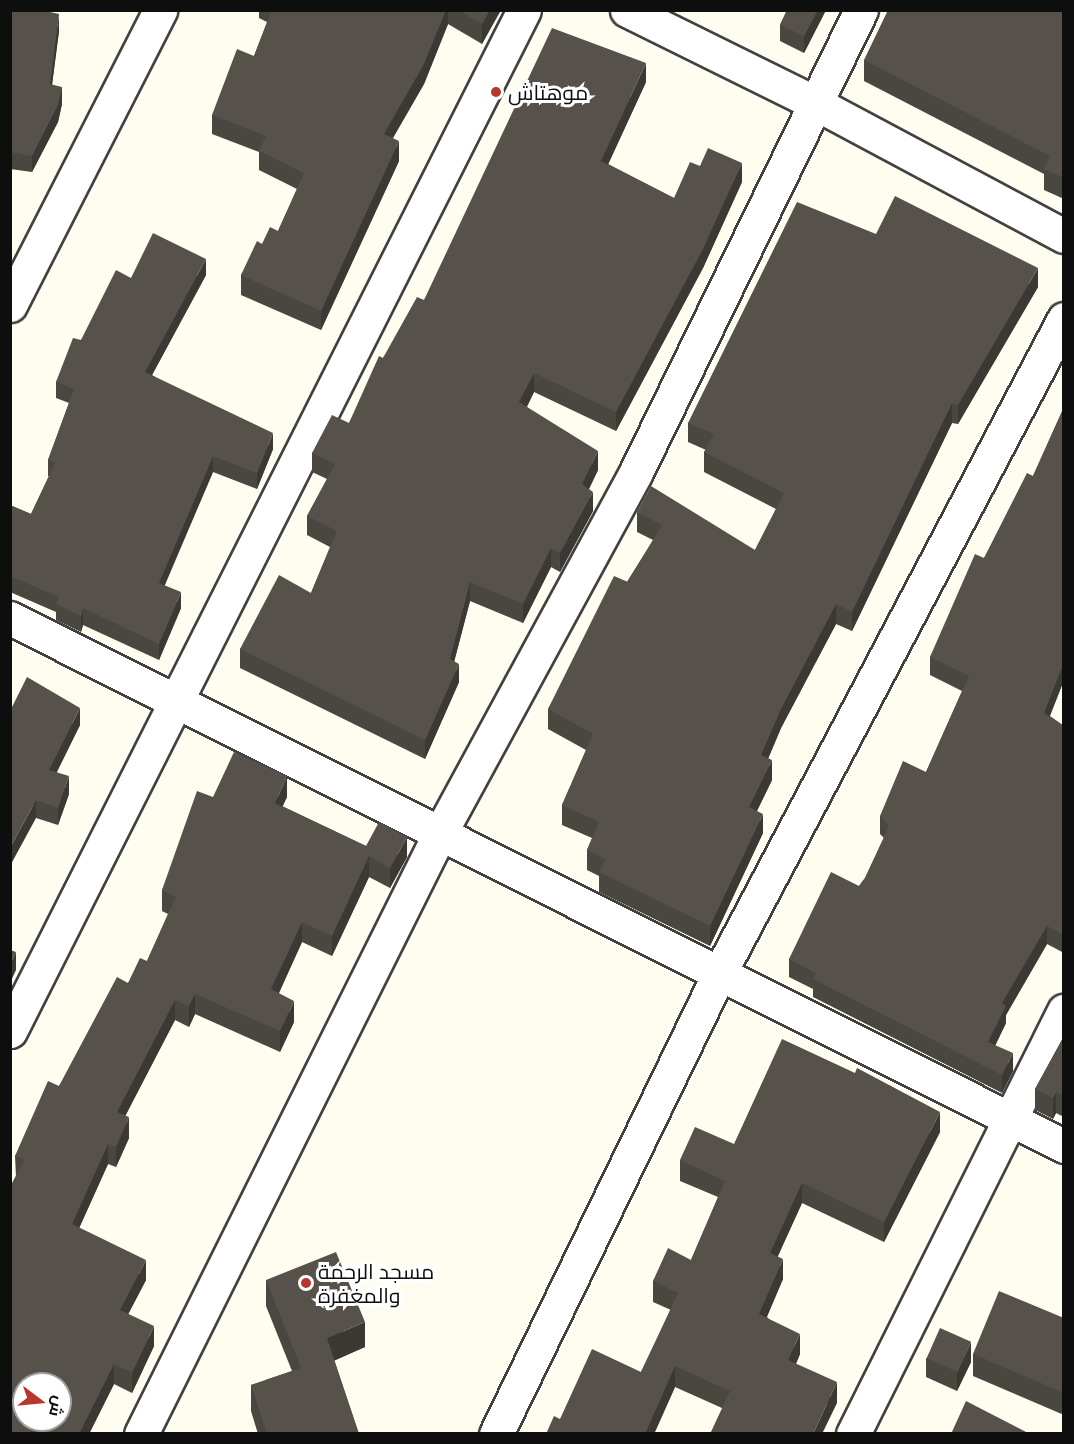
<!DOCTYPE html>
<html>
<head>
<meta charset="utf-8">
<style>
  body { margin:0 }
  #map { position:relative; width:1074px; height:1444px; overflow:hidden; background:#fefdf0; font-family:"PT Serif",Cairo,serif }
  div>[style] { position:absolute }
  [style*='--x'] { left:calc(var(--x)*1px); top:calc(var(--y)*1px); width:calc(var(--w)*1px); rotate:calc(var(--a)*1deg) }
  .roads { filter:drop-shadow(2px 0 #414141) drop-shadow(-2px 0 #414141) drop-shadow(0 2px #414141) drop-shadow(0 -2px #414141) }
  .minor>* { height:33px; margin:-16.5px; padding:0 16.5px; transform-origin:16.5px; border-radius:16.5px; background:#fff }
  .wall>* { inset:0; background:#4a4640 }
  .shaded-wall>* { inset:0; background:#3c3934 }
  .building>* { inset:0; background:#56514b; transform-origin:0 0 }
  .dots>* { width:16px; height:16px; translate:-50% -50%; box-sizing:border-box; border:3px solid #fff; border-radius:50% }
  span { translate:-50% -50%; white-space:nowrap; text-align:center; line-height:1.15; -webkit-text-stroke:6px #fff; paint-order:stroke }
  .poi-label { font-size:21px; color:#0e0e0e }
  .left { translate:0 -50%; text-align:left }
  .frame { position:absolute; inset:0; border:12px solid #0e0e0e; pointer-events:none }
  .north { position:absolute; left:12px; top:1372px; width:60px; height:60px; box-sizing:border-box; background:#fff; border:2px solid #9f9f9f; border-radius:50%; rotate:106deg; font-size:16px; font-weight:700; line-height:24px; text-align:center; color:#0e0e0e }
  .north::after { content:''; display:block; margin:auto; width:21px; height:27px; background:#b8372c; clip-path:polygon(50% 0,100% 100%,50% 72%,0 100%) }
</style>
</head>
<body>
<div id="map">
  <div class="roads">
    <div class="minor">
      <i style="--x:627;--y:10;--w:210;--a:26.3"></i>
      <i style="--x:815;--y:103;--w:282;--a:28.1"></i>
      <i style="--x:10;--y:305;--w:331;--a:-63"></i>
      <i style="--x:10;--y:618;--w:1179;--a:26.61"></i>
      <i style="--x:10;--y:1031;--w:1143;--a:-63.28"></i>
      <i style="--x:141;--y:1434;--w:669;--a:-63.55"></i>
      <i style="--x:439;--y:835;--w:411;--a:-61.5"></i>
      <i style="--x:635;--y:474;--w:516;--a:-64.03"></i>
      <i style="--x:496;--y:1434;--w:513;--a:-64.13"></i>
      <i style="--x:720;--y:972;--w:738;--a:-62.22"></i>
      <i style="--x:853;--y:1434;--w:473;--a:-63.5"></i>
    </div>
  </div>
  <div class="wall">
    <i style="clip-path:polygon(259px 10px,500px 10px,482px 44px,448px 24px,424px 84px,393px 138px,399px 161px,321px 330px,241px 295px,241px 275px,262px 244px,278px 231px,297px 189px,259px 170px,259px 152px,212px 134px,212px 115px,254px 56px,267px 22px,259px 18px)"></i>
    <i style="clip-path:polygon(787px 10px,826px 10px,804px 53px,780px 41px,780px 25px)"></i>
    <i style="clip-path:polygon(1064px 10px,1064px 199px,1044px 190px,1044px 174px,864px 81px,864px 60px)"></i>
    <i style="clip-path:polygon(53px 13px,59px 31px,52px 84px,62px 104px,58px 122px,32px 172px,10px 169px,10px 15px)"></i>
    <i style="clip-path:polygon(646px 82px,608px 164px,674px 198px,742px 182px,703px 268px,616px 431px,534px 392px,527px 407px,598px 470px,589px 489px,593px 511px,560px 572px,551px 567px,523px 623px,470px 601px,454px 661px,459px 682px,425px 759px,240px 668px,240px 649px,311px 593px,330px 547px,307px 535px,307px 516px,327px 479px,312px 472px,312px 453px,349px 423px,383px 358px,424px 300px)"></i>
    <i style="clip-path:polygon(876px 234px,1038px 287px,958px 424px,952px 423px,852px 631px,836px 624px,781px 728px,768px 759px,772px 780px,757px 811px,763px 833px,710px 946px,599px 892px,599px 876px,587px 870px,587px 850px,592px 838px,562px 825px,562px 805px,586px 750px,548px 729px,548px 709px,653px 540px,637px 532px,637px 512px,755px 550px,776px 509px,704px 472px,704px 452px,706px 450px,688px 442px,688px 423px)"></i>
    <i style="clip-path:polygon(206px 275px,152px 375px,273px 449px,257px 489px,213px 472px,164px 585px,181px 608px,159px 660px,83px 625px,81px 632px,56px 620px,56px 612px,10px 592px,10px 505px,31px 514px,49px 476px,48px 476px,48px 460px,69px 403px,56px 398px,56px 382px,81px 340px,131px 278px)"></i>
    <i style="clip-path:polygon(1064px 407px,1064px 680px,1050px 716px,1064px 726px,1064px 953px,1047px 944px,1006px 1015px,1006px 1023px,995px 1046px,1013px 1071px,1002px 1093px,813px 997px,813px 989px,789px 977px,789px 959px,859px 886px,865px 878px,884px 838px,880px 834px,880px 816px,926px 772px,962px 691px,930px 675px,930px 657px,984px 558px,1033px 476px)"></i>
    <i style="clip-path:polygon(10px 711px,80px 725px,57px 772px,69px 794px,58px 825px,36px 818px)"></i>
    <i style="clip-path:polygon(213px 797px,287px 797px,282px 806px,366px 846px,407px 857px,390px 888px,369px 877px,332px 956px,302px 942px,279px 993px,294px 1022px,280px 1052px,195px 1014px,189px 1027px,175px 1020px,125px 1116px,129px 1138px,116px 1167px,108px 1164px,79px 1228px,146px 1280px,128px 1314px,154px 1346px,132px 1393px,114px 1384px,89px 1434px,10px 1434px,16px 1177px,15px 1156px,59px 1086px,128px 983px,147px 961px,168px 914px,162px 911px,162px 890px)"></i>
    <i style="clip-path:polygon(1064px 1036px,1064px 1117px,1056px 1113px,1053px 1119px,1035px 1110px,1035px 1089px)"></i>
    <i style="clip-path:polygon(940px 1132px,884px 1242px,802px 1203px,778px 1256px,783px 1279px,767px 1317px,800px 1354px,796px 1364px,837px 1403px,722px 1408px,675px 1387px,654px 1434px,546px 1434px,560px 1419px,641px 1372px,671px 1310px,653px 1302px,653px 1281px,691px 1260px,718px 1197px,680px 1181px,680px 1160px,734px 1144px)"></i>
    <i style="clip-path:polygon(266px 1280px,365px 1347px,334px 1360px,359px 1434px,258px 1434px,251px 1411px,251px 1385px,292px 1371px,266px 1306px)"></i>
    <i style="clip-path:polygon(1064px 1318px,1064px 1415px,973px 1376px,973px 1354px)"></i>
    <i style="clip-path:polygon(926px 1358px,971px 1362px,957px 1391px,926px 1377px)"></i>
  </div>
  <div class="shaded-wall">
    <i style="clip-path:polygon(446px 10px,448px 10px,448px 24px,424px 84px,384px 153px,384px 134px)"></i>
    <i style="clip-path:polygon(490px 10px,500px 10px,500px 12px,482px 44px,482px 24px)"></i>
    <i style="clip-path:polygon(818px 10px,826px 10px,804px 53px,804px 36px)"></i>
    <i style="clip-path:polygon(59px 14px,59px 31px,50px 101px,50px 84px)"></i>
    <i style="clip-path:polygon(646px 63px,646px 82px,601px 180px,601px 161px)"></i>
    <i style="clip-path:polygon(62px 87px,62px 104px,58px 122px,32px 172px,32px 156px)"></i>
    <i style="clip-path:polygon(399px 141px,399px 161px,321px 330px,321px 311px)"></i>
    <i style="clip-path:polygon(742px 163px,742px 182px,703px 268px,616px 431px,616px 412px)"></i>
    <i style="clip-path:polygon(206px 259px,206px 275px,145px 388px,145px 372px)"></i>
    <i style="clip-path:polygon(1038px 268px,1038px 287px,958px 424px,958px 405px)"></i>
    <i style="clip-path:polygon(534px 373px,534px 392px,519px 421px,519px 402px)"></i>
    <i style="clip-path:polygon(952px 403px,952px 423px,852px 631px,852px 612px)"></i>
    <i style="clip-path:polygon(273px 433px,273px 449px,257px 489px,257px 473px)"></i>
    <i style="clip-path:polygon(598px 451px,598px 470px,582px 503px,582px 484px)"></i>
    <i style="clip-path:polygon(213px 456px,213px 472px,159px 599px,159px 583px)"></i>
    <i style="clip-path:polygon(593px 492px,593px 511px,560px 572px,560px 553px)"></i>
    <i style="clip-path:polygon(551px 548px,551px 567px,523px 623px,523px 604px)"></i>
    <i style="clip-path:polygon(470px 582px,470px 601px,450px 678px,450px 659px)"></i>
    <i style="clip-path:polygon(181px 592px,181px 608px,159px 660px,159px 644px)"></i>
    <i style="clip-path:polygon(836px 604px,836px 624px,781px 728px,761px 775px,761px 755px,781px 709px)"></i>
    <i style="clip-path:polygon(83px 608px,83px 625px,81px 632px,81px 616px)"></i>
    <i style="clip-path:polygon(1064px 662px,1064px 680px,1044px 730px,1044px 713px)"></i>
    <i style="clip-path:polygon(459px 664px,459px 682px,425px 759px,425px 740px)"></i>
    <i style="clip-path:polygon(80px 708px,80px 725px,49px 787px,49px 770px)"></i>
    <i style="clip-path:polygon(772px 760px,772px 780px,749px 827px,749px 807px)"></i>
    <i style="clip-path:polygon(69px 776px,69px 794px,58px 825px,58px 808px)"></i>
    <i style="clip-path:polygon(287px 776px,287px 797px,275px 823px,275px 803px)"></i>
    <i style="clip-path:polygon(36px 800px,36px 818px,10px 866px,10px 848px)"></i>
    <i style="clip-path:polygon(763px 814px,763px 833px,710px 946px,710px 926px)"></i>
    <i style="clip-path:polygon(407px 837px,407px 857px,390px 888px,390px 868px)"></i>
    <i style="clip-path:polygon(369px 856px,369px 877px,332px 956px,332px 936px)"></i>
    <i style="clip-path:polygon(302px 922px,302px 942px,271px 1010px,271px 989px)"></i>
    <i style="clip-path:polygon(1047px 926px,1047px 944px,1006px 1015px,1006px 1023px,988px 1060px,988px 1042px,1002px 1003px)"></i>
    <i style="clip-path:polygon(16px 952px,16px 970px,10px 983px,10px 965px)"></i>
    <i style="clip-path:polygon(195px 994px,195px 1014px,189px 1027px,189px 1006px)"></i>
    <i style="clip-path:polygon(175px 1000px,175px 1020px,117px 1132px,117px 1112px)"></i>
    <i style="clip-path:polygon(294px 1001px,294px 1022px,280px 1052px,280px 1031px)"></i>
    <i style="clip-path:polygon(1013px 1053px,1013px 1071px,1002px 1093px,1002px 1075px)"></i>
    <i style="clip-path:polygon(1056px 1092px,1056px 1113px,1053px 1119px,1053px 1098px)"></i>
    <i style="clip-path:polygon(940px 1112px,940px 1132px,884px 1242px,884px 1222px)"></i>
    <i style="clip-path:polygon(129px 1117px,129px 1138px,116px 1167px,116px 1147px)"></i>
    <i style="clip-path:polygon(108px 1144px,108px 1164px,72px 1244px,72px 1224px)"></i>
    <i style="clip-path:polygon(802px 1183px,802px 1203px,770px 1273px,770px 1253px)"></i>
    <i style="clip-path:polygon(783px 1259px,783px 1279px,759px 1334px,759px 1314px)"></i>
    <i style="clip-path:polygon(146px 1260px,146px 1280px,120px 1330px,120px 1310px)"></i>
    <i style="clip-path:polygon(365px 1322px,365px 1347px,327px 1364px,327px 1338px)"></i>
    <i style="clip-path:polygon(154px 1326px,154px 1346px,132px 1393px,132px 1373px)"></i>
    <i style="clip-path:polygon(800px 1334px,800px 1354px,788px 1381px,788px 1360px)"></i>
    <i style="clip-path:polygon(971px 1342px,971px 1362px,957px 1391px,957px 1372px)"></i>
    <i style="clip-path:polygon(114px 1364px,114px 1384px,89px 1434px,79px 1434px)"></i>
    <i style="clip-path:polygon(675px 1366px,675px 1387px,654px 1434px,645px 1434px)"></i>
    <i style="clip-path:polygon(837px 1382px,837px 1403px,822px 1434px,813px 1434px)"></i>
  </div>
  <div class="building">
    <i style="clip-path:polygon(11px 10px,50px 10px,50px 12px,59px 14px,50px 84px,62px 87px,58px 105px,32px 156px,10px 152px)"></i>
    <i style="clip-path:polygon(272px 10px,446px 10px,424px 64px,384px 134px,399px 141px,321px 311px,241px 275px,257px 241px,262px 244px,270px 227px,278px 231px,304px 173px,259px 151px,266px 136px,212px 115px,237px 49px,254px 56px)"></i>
    <i style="clip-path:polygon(458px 10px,490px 10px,482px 24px)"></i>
    <i style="clip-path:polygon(787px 10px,818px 10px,804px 36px,780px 25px)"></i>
    <i style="clip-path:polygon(888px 10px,1064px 10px,1064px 178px,1044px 169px,1050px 156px,864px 60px)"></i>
    <i style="clip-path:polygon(552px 28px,646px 63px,601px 161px,674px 198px,690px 162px,700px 166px,708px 148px,742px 163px,703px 249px,616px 412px,534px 373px,519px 402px,598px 451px,582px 484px,593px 492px,560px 553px,551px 548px,523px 604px,470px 582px,450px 659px,459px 664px,425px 740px,240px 649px,279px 575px,311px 593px,337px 531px,307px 516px,335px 464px,312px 453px,332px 415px,349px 423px,379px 356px,383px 358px,417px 297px,424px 300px)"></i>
    <i style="clip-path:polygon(895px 196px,1038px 268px,958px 405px,952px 403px,852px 612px,836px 604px,781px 709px,761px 755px,772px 760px,749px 807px,763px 814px,710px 926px,599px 872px,606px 859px,587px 850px,599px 822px,562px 805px,593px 734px,548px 709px,614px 576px,628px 582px,662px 525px,637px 512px,651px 486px,755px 550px,784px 493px,704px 452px,714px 434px,688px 423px,797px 202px,876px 234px)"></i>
    <i style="clip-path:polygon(153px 233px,206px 259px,145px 372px,273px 433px,257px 473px,213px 456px,159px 583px,181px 592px,159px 644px,83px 608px,81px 616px,56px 604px,59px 597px,10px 576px,10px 505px,31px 514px,55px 463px,48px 460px,74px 389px,56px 382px,73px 338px,81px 340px,116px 270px,131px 278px)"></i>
    <i style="clip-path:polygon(1064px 407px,1064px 662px,1044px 713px,1064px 726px,1064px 935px,1047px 926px,1002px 1003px,1006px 1006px,988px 1042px,1013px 1053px,1002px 1075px,813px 979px,816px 973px,789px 959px,831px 872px,859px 886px,865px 878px,889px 826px,880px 816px,903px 761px,926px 772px,969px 676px,930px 657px,975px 554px,984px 558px,1027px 473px,1033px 476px)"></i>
    <i style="clip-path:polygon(27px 677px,80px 708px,49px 770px,69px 776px,58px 808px,36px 800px,10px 848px,10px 711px)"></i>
    <i style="clip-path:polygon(evenodd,234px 752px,287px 776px,275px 803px,366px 846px,379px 822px,407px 837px,390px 868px,369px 856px,332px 936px,302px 922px,271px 989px,294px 1001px,280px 1031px,195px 994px,189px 1006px,175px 1000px,117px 1112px,129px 1117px,116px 1147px,108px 1144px,72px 1224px,146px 1260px,120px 1310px,154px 1326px,132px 1373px,114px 1364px,79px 1434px,10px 1434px,10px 1187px,24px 1160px,15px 1156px,48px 1081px,59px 1086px,117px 977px,128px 983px,140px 958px,147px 961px,176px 897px,162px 890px,197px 791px,213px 797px,234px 752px,24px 1384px,60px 1384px,60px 1420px,24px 1420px,24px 1384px)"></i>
    <i style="clip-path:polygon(10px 950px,16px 952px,10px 965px)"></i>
    <i style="clip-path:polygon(1064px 1036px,1064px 1096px,1056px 1092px,1053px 1098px,1035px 1089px)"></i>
    <i style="clip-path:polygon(782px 1039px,855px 1073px,857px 1068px,940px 1112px,884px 1222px,802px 1183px,770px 1253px,783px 1259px,759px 1314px,800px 1334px,788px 1360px,837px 1382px,813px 1434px,710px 1434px,730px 1391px,675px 1366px,645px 1434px,546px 1434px,554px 1416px,560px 1419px,592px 1349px,641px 1372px,678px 1293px,653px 1281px,668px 1248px,691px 1260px,725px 1181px,680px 1160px,695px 1127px,734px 1144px)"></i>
    <i style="clip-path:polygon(336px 1252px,365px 1322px,327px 1338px,359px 1434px,267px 1434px,251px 1385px,301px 1368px,266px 1280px)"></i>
    <i style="clip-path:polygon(999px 1291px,1064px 1318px,1064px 1393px,973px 1354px)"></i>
    <i style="left:940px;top:1328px;width:34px;height:33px;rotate:24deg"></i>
    <i style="clip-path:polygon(966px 1401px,1030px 1434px,951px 1434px)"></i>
  </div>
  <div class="dots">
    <i style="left:496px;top:92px;background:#b8372c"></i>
    <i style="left:306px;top:1283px;background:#b8372c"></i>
  </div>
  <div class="poi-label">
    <span class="left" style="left:508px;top:92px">موهتاش</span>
    <span class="left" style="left:318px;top:1283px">مسجد الرحمة<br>والمغفرة</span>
  </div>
  <div class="frame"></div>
  <div class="north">ش</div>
</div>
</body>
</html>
